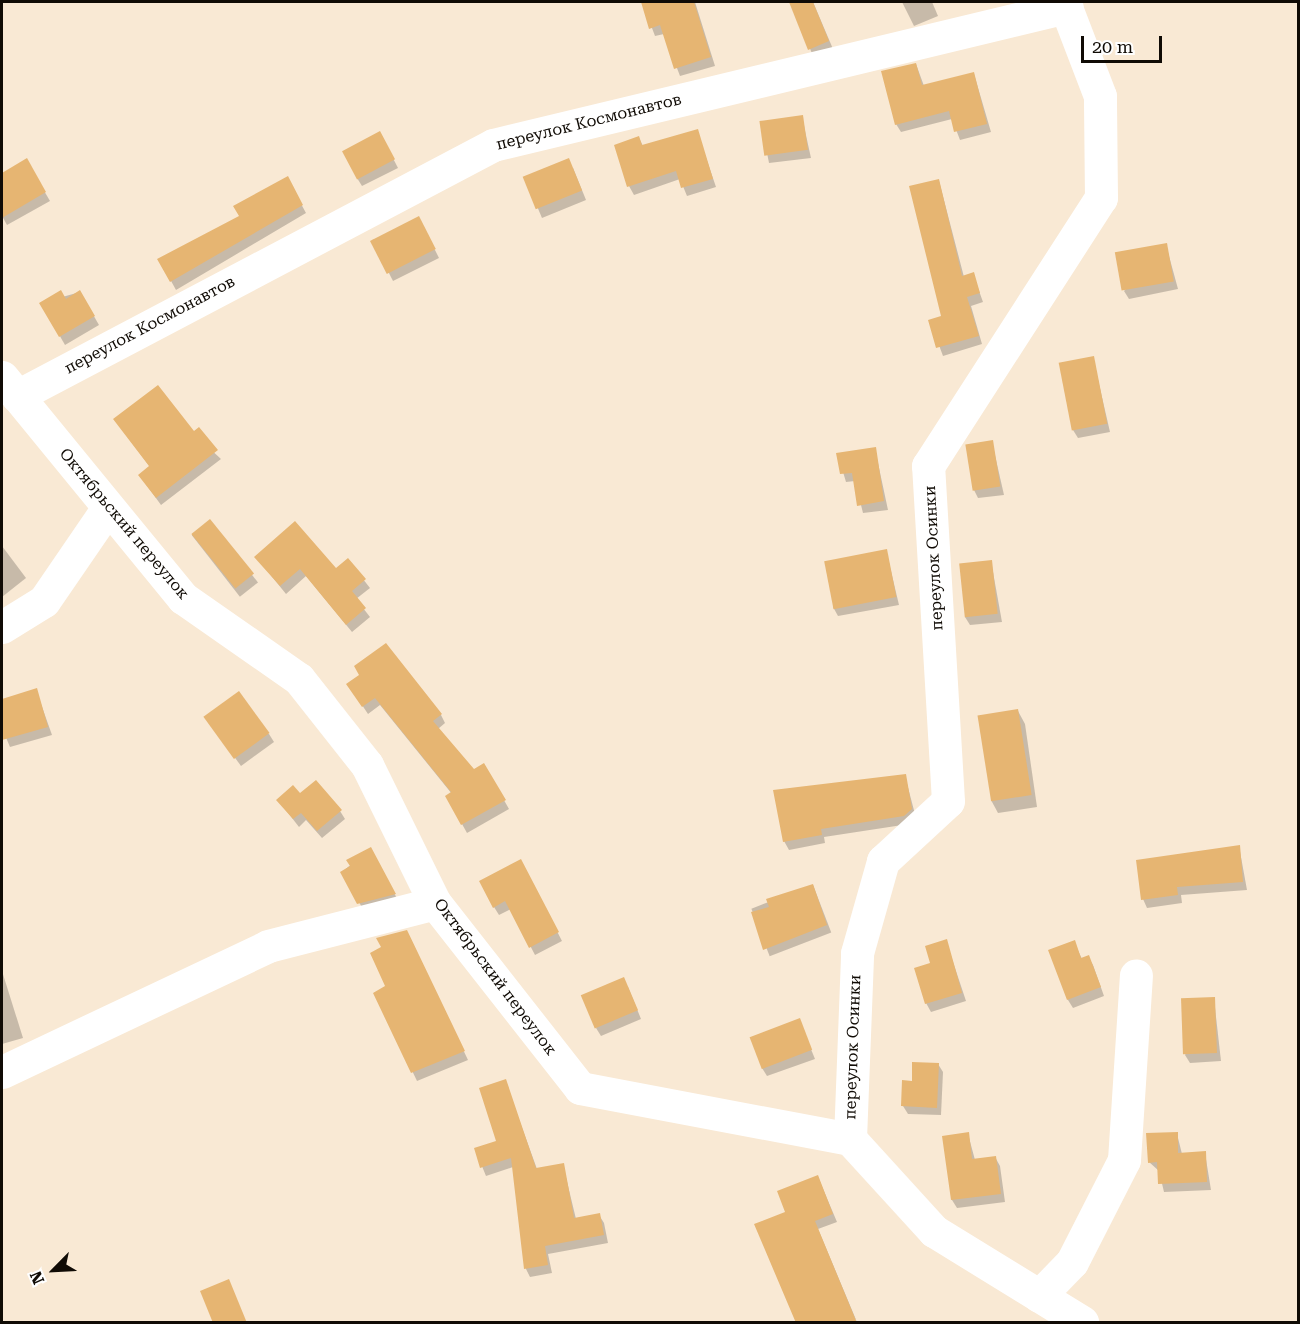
<!DOCTYPE html>
<html>
<head>
<meta charset="utf-8">
<style>
  body { margin:0 }
  #map { position:relative; width:1300px; height:1324px; overflow:hidden; background:#f9e9d4; font-family:"Roboto Serif",serif }
  div>[style] { position:absolute }
  [style*='--x'] { left:calc(var(--x)*1px); top:calc(var(--y)*1px); width:calc(var(--w)*1px); rotate:calc(var(--a)*1deg) }
  .shadow>* { inset:0; background:#0003; transform-origin:0 0 }
  .building>* { inset:0; background:#e6b572; transform-origin:0 0 }
  .minor>* { height:33px; margin:-16.5px; padding:0 16.5px; transform-origin:16.5px; border-radius:16.5px; background:#fff }
  span { translate:-50% -50%; white-space:nowrap; text-align:center; line-height:1.15; -webkit-text-stroke:5px #fff; paint-order:stroke }
  .street-label { font-size:16px; color:#100b05 }
  .frame { position:absolute; inset:0; border:3px solid #100b05; pointer-events:none }
  .north { position:absolute; left:24px; top:1240px; width:60px; height:60px; -webkit-text-stroke:4px #fff; paint-order:stroke; rotate:246deg; font-size:16px; font-weight:700; line-height:24px; text-align:center; color:#100b05 }
  .north::after { content:''; display:block; margin:auto; width:21px; height:27px; background:#100b05; clip-path:polygon(50% 0,100% 100%,50% 72%,0 100%) }
  .scale { position:absolute; left:1081px; top:36px; width:81px; height:27px; box-sizing:border-box; border:3px solid #100b05; border-top:0; padding-left:8px; font-size:18px; line-height:21px; white-space:nowrap; color:#100b05; -webkit-text-stroke:4px #fff; paint-order:stroke }
</style>
</head>
<body>
<div id="map">
  <div class="shadow">
    <i style="clip-path:polygon(662px 2px,695px 2px,715px 66px,680px 76px,664px 34px,655px 36px,644px 7px)"></i>
    <i style="left:813px;top:2px;width:52px;height:21px;rotate:67deg"></i>
    <i style="clip-path:polygon(902px 2px,932px 2px,938px 16px,914px 26px)"></i>
    <i style="clip-path:polygon(916px 64px,924px 86px,974px 74px,991px 132px,960px 140px,952px 119px,901px 132px,896px 124px)"></i>
    <i style="clip-path:polygon(802px 117px,811px 158px,769px 163px,761px 122px)"></i>
    <i style="clip-path:polygon(697px 131px,716px 187px,687px 196px,680px 179px,634px 195px,629px 186px,639px 138px,643px 146px)"></i>
    <i style="clip-path:polygon(380px 133px,398px 168px,362px 186px,357px 178px)"></i>
    <i style="clip-path:polygon(26px 160px,50px 201px,7px 225px,2px 216px,2px 174px)"></i>
    <i style="clip-path:polygon(573px 168px,586px 200px,542px 218px,525px 178px)"></i>
    <i style="clip-path:polygon(287px 178px,306px 213px,176px 290px,159px 259px,241px 217px)"></i>
    <i style="clip-path:polygon(939px 181px,964px 277px,973px 274px,983px 302px,971px 306px,982px 344px,943px 356px,930px 321px,942px 317px)"></i>
    <i style="clip-path:polygon(423px 226px,439px 258px,393px 281px,372px 240px)"></i>
    <i style="clip-path:polygon(1166px 245px,1178px 289px,1129px 299px,1124px 291px)"></i>
    <i style="clip-path:polygon(80px 292px,99px 325px,65px 345px,41px 303px)"></i>
    <i style="clip-path:polygon(1093px 358px,1110px 432px,1078px 438px,1073px 430px)"></i>
    <i style="clip-path:polygon(115px 420px,193px 433px,221px 459px,161px 505px,145px 483px,150px 467px)"></i>
    <i style="clip-path:polygon(992px 442px,1004px 495px,978px 498px,974px 490px)"></i>
    <i style="clip-path:polygon(875px 449px,888px 510px,863px 513px,855px 481px,846px 482px,838px 455px)"></i>
    <i style="left:210px;top:521px;width:78px;height:23px;rotate:52deg"></i>
    <i style="clip-path:polygon(2px 546px,26px 578px,2px 597px)"></i>
    <i style="clip-path:polygon(886px 550px,899px 605px,838px 616px,833px 607px)"></i>
    <i style="clip-path:polygon(256px 557px,336px 570px,348px 560px,370px 588px,356px 599px,370px 617px,352px 632px,306px 576px,286px 594px)"></i>
    <i style="clip-path:polygon(991px 561px,1002px 622px,970px 625px,965px 617px)"></i>
    <i style="clip-path:polygon(348px 684px,441px 715px,445px 723px,438px 729px,473px 771px,484px 765px,509px 809px,467px 833px,447px 797px,452px 794px,380px 705px,368px 714px)"></i>
    <i style="clip-path:polygon(36px 690px,52px 735px,10px 747px,2px 728px,2px 700px)"></i>
    <i style="clip-path:polygon(1018px 711px,1025px 724px,1037px 807px,998px 813px,991px 800px)"></i>
    <i style="clip-path:polygon(211px 725px,269px 734px,274px 742px,241px 766px)"></i>
    <i style="clip-path:polygon(905px 776px,916px 818px,909px 824px,824px 837px,825px 843px,789px 850px,784px 841px)"></i>
    <i style="clip-path:polygon(300px 796px,340px 811px,345px 819px,322px 838px,306px 820px,299px 827px,278px 800px)"></i>
    <i style="clip-path:polygon(1239px 846px,1247px 890px,1181px 895px,1182px 903px,1147px 908px,1143px 899px)"></i>
    <i style="clip-path:polygon(370px 849px,399px 902px,364px 911px,342px 872px)"></i>
    <i style="clip-path:polygon(525px 869px,562px 941px,535px 955px,511px 909px,499px 915px,494px 907px)"></i>
    <i style="left:813px;top:885px;width:51px;height:66px;rotate:69deg"></i>
    <i style="clip-path:polygon(411px 940px,468px 1060px,417px 1081px,375px 993px,387px 987px)"></i>
    <i style="clip-path:polygon(946px 941px,966px 1001px,931px 1012px,926px 1003px)"></i>
    <i style="clip-path:polygon(1074px 942px,1082px 959px,1088px 957px,1093px 965px,1104px 996px,1073px 1008px,1068px 1000px)"></i>
    <i style="clip-path:polygon(2px 971px,23px 1038px,2px 1044px)"></i>
    <i style="clip-path:polygon(628px 987px,641px 1019px,601px 1036px,596px 1028px)"></i>
    <i style="clip-path:polygon(1214px 999px,1221px 1061px,1190px 1063px,1185px 1055px)"></i>
    <i style="clip-path:polygon(799px 1020px,815px 1059px,767px 1076px,762px 1068px)"></i>
    <i style="clip-path:polygon(938px 1064px,943px 1072px,941px 1115px,908px 1114px,903px 1106px,913px 1082px)"></i>
    <i style="clip-path:polygon(505px 1081px,537px 1169px,563px 1165px,576px 1219px,599px 1215px,604px 1223px,608px 1243px,548px 1254px,552px 1273px,530px 1277px,526px 1269px,513px 1167px,486px 1176px,475px 1149px,498px 1142px)"></i>
    <i style="clip-path:polygon(968px 1134px,975px 1160px,995px 1157px,1000px 1166px,1005px 1202px,957px 1208px,952px 1200px,944px 1137px)"></i>
    <i style="clip-path:polygon(1177px 1134px,1182px 1154px,1205px 1153px,1211px 1190px,1164px 1192px,1159px 1171px,1149px 1162px)"></i>
    <i style="clip-path:polygon(818px 1177px,837px 1222px,818px 1229px,857px 1322px,787px 1213px)"></i>
  </div>
  <div class="building">
    <i style="clip-path:polygon(641px 2px,694px 2px,711px 57px,674px 69px,660px 25px,649px 29px)"></i>
    <i style="clip-path:polygon(789px 2px,813px 2px,829px 41px,808px 50px)"></i>
    <i style="clip-path:polygon(916px 63px,922px 85px,974px 72px,987px 124px,954px 132px,949px 111px,895px 125px,881px 71px)"></i>
    <i style="left:803px;top:115px;width:35px;height:44px;rotate:82deg"></i>
    <i style="clip-path:polygon(698px 129px,713px 179px,681px 188px,676px 171px,627px 187px,614px 145px,639px 136px,642px 145px)"></i>
    <i style="left:380px;top:131px;width:32px;height:43px;rotate:62deg"></i>
    <i style="clip-path:polygon(27px 158px,46px 192px,2px 218px,2px 173px)"></i>
    <i style="left:569px;top:158px;width:35px;height:50px;rotate:68deg"></i>
    <i style="clip-path:polygon(288px 176px,303px 205px,170px 282px,157px 259px,239px 216px,233px 206px)"></i>
    <i style="clip-path:polygon(939px 179px,962px 276px,974px 272px,980px 293px,967px 297px,979px 336px,936px 348px,928px 320px,941px 316px,909px 186px)"></i>
    <i style="left:419px;top:216px;width:37px;height:55px;rotate:63deg"></i>
    <i style="left:1167px;top:243px;width:39px;height:53px;rotate:80deg"></i>
    <i style="clip-path:polygon(61px 290px,66px 299px,80px 290px,95px 316px,59px 337px,39px 303px)"></i>
    <i style="left:1094px;top:356px;width:69px;height:36px;rotate:79deg"></i>
    <i style="clip-path:polygon(158px 385px,194px 431px,199px 427px,218px 450px,156px 498px,138px 475px,149px 466px,113px 419px)"></i>
    <i style="left:993px;top:440px;width:47px;height:28px;rotate:81deg"></i>
    <i style="clip-path:polygon(876px 447px,884px 501px,857px 506px,852px 473px,840px 474px,836px 453px)"></i>
    <i style="left:210px;top:519px;width:70px;height:24px;rotate:51deg"></i>
    <i style="clip-path:polygon(295px 521px,336px 568px,348px 558px,366px 579px,352px 591px,366px 608px,346px 625px,300px 569px,280px 586px,254px 557px)"></i>
    <i style="left:887px;top:549px;width:49px;height:64px;rotate:79deg"></i>
    <i style="left:992px;top:560px;width:54px;height:33px;rotate:84deg"></i>
    <i style="clip-path:polygon(386px 643px,442px 714px,433px 721px,474px 769px,484px 763px,506px 800px,461px 825px,445px 796px,451px 792px,375px 698px,362px 707px,346px 684px,359px 675px,354px 666px)"></i>
    <i style="clip-path:polygon(37px 688px,48px 727px,2px 740px,2px 699px)"></i>
    <i style="left:239px;top:691px;width:52px;height:44px;rotate:54deg"></i>
    <i style="left:1018px;top:709px;width:87px;height:41px;rotate:81deg"></i>
    <i style="clip-path:polygon(906px 774px,912px 809px,904px 816px,821px 829px,822px 835px,783px 842px,773px 790px)"></i>
    <i style="clip-path:polygon(316px 780px,342px 810px,317px 831px,301px 813px,293px 819px,276px 800px,293px 785px,300px 793px)"></i>
    <i style="clip-path:polygon(1240px 845px,1243px 882px,1177px 887px,1178px 895px,1141px 900px,1136px 860px)"></i>
    <i style="clip-path:polygon(371px 847px,396px 894px,357px 904px,340px 872px,350px 866px,346px 860px)"></i>
    <i style="clip-path:polygon(521px 859px,559px 932px,529px 948px,505px 901px,493px 908px,479px 881px)"></i>
    <i style="clip-path:polygon(813px 884px,827px 925px,763px 950px,751px 912px,769px 907px,766px 899px)"></i>
    <i style="clip-path:polygon(407px 930px,465px 1051px,411px 1073px,373px 993px,385px 986px,370px 953px,381px 947px,376px 938px)"></i>
    <i style="clip-path:polygon(947px 939px,962px 993px,925px 1004px,914px 968px,930px 963px,925px 946px)"></i>
    <i style="clip-path:polygon(1075px 940px,1081px 958px,1089px 955px,1101px 987px,1067px 1000px,1048px 950px)"></i>
    <i style="left:624px;top:977px;width:36px;height:47px;rotate:67deg"></i>
    <i style="left:1215px;top:997px;width:56px;height:34px;rotate:88deg"></i>
    <i style="left:800px;top:1018px;width:34px;height:54px;rotate:69deg"></i>
    <i style="clip-path:polygon(912px 1062px,939px 1063px,937px 1108px,901px 1106px,902px 1080px,912px 1081px)"></i>
    <i style="clip-path:polygon(506px 1079px,536px 1168px,564px 1163px,574px 1218px,600px 1213px,604px 1235px,545px 1246px,548px 1265px,524px 1269px,511px 1158px,480px 1168px,474px 1148px,496px 1141px,479px 1088px)"></i>
    <i style="clip-path:polygon(969px 1132px,972px 1159px,996px 1156px,1001px 1194px,951px 1200px,942px 1136px)"></i>
    <i style="clip-path:polygon(1178px 1132px,1178px 1153px,1206px 1151px,1207px 1182px,1158px 1184px,1157px 1162px,1148px 1163px,1146px 1133px)"></i>
    <i style="clip-path:polygon(818px 1175px,833px 1214px,815px 1221px,857px 1323px,796px 1323px,754px 1224px,785px 1212px,777px 1191px)"></i>
    <i style="clip-path:polygon(229px 1279px,247px 1323px,213px 1323px,200px 1291px)"></i>
  </div>
  <div class="minor">
    <i style="--x:2;--y:377;--w:286;--a:50.7"></i>
    <i style="--x:183;--y:598;--w:141;--a:34.9"></i>
    <i style="--x:299;--y:679;--w:110;--a:51.7"></i>
    <i style="--x:367;--y:765;--w:154;--a:63.8"></i>
    <i style="--x:435;--y:903;--w:235;--a:51.9"></i>
    <i style="--x:580;--y:1088;--w:275;--a:10.7"></i>
    <i style="--x:850;--y:1139;--w:125;--a:47.6"></i>
    <i style="--x:934;--y:1231;--w:174;--a:31.6"></i>
    <i style="--x:17;--y:396;--w:538;--a:-27.8"></i>
    <i style="--x:493;--y:145;--w:590;--a:-13.52"></i>
    <i style="--x:2;--y:627;--w:49;--a:-31.8"></i>
    <i style="--x:44;--y:601;--w:112;--a:-55.6"></i>
    <i style="--x:2;--y:1072;--w:294;--a:-25.3"></i>
    <i style="--x:268;--y:946;--w:172;--a:-14.4"></i>
    <i style="--x:850;--y:1139;--w:186;--a:-87.8"></i>
    <i style="--x:857;--y:953;--w:96;--a:-74.2"></i>
    <i style="--x:883;--y:861;--w:88;--a:-42.7"></i>
    <i style="--x:948;--y:801;--w:336;--a:-93.4"></i>
    <i style="--x:928;--y:466;--w:319;--a:-57.2"></i>
    <i style="--x:1101;--y:198;--w:102;--a:-90.6"></i>
    <i style="--x:1100;--y:96;--w:101;--a:-111"></i>
    <i style="--x:1039;--y:1296;--w:47;--a:-45.9"></i>
    <i style="--x:1072;--y:1262;--w:114;--a:-63"></i>
    <i style="--x:1124;--y:1160;--w:185;--a:-86.3"></i>
  </div>
  <div class="street-label">
    <span style="left:589px;top:122px;rotate:-14deg">переулок Космонавтов</span>
    <span style="left:150px;top:325px;rotate:-28deg">переулок Космонавтов</span>
    <span style="left:124px;top:524px;rotate:50deg">Октябрьский переулок</span>
    <span style="left:934px;top:558px;rotate:-93deg">переулок Осинки</span>
    <span style="left:495px;top:977px;rotate:53deg">Октябрьский переулок</span>
    <span style="left:853px;top:1047px;rotate:-88deg">переулок Осинки</span>
  </div>
  <div class="frame"></div>
  <div class="north">N</div>
  <div class="scale">20 m</div>
</div>
</body>
</html>
